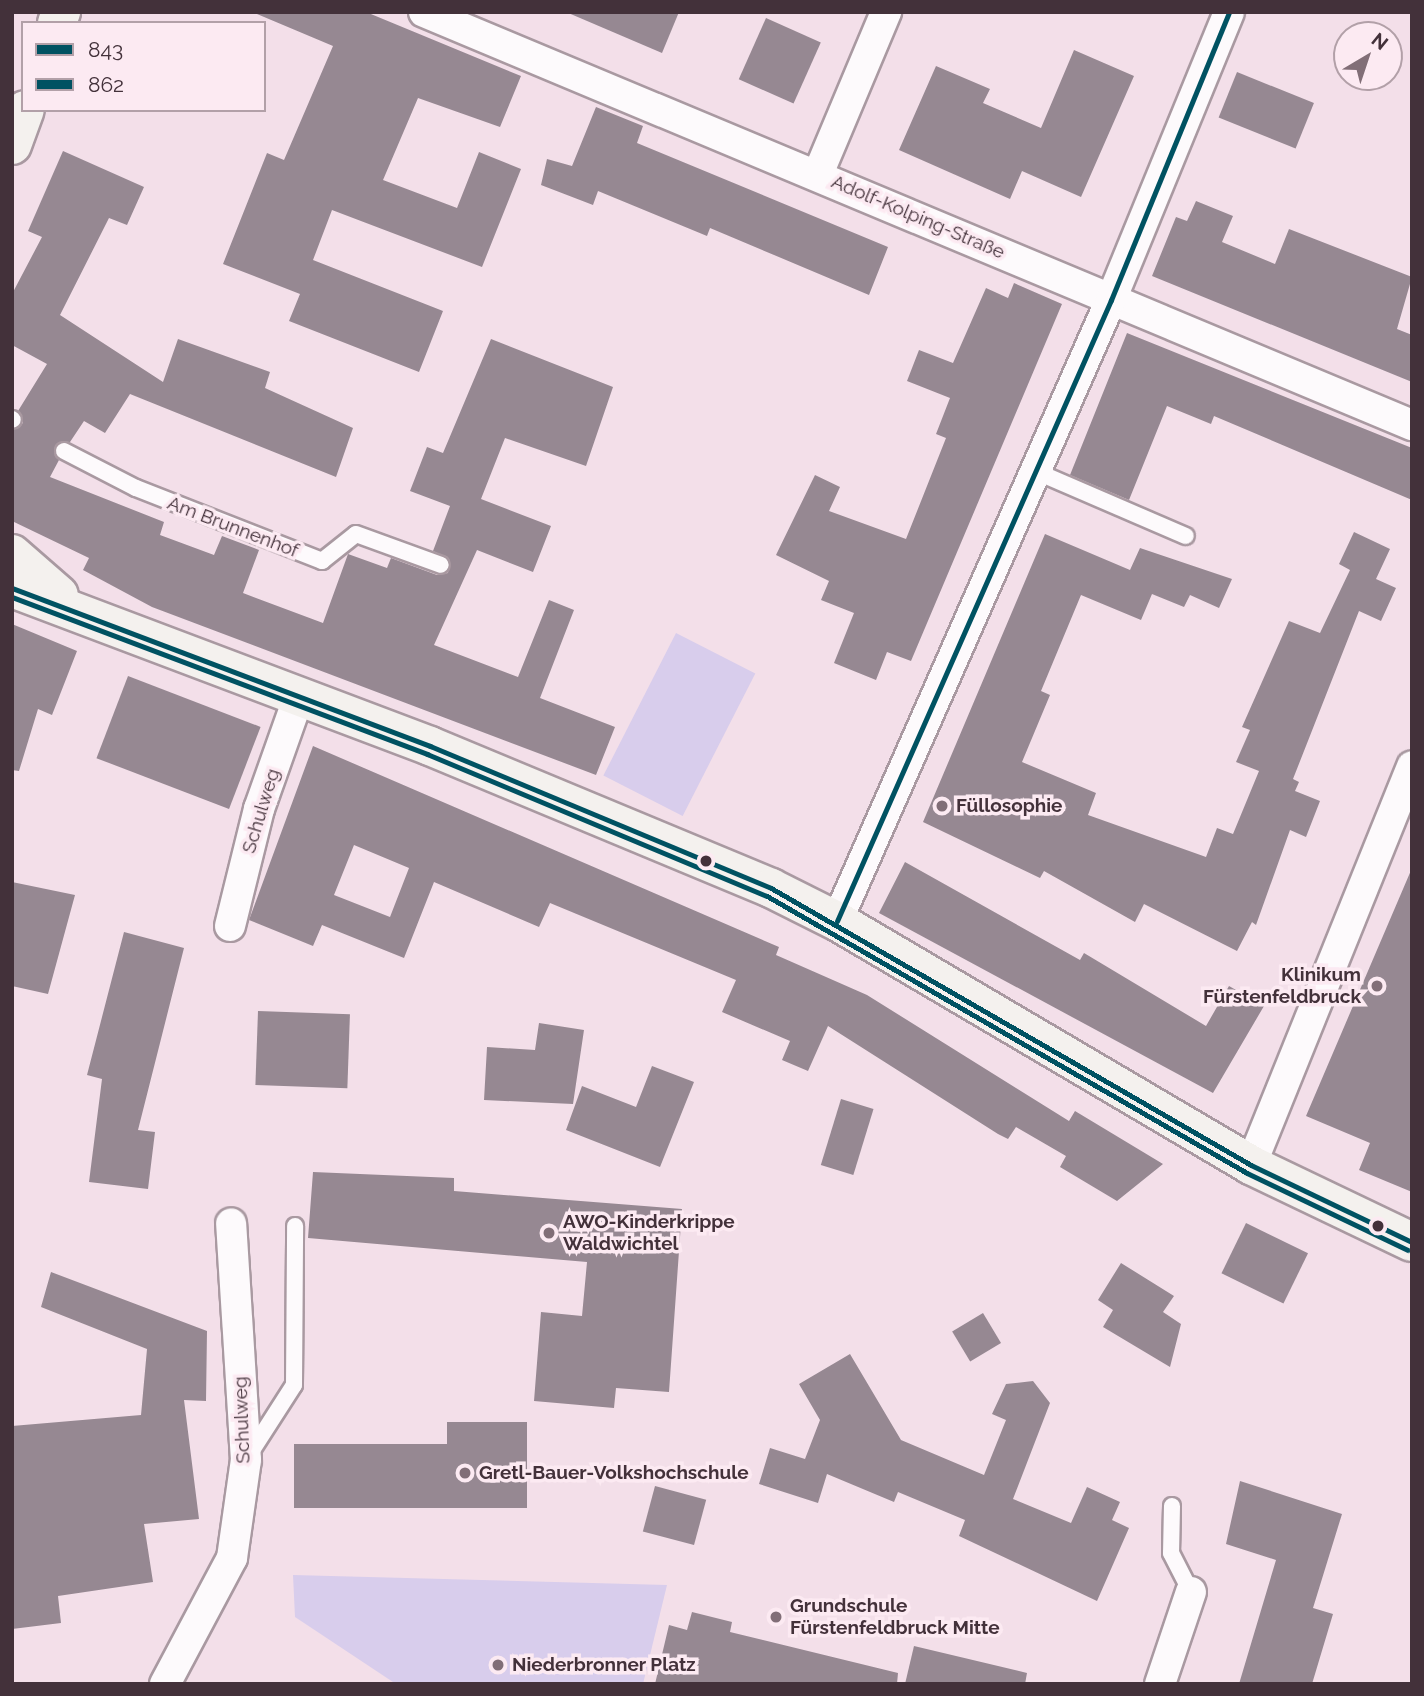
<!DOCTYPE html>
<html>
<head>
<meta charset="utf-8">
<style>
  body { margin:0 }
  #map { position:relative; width:1424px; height:1696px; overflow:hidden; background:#f3dfe9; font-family:Raleway,sans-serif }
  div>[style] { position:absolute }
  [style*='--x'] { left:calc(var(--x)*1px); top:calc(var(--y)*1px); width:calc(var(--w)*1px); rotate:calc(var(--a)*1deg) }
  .green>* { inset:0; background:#d8cdec; transform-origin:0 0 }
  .building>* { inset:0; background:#968892; transform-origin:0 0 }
  .roads { filter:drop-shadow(2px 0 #a999a1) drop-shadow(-2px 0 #a999a1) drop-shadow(0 2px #a999a1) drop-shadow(0 -2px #a999a1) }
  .lane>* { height:16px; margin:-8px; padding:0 8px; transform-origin:8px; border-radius:8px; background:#fdfafc }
  .street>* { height:30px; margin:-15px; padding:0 15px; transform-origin:15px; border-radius:15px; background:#fdfafc }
  .secondary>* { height:38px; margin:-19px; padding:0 19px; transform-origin:19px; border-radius:19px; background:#f4f1ee }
  .bus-1>* { height:5px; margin:-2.5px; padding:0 2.5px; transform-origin:2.5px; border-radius:2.5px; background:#005262 }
  .bus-2>* { height:5px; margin:-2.5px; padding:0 2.5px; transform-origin:2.5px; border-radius:2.5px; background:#005262 }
  .dots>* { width:19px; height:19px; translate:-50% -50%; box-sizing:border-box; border:4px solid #fceaf2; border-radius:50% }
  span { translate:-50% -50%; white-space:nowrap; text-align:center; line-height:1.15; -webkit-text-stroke:7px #fceaf2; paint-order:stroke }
  .street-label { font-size:19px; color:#43313a }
  .poi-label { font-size:19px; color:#43313a; font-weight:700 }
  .left { translate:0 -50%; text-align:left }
  .right { translate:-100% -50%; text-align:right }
  .frame { position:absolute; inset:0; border:14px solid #43313a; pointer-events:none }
  .legend { position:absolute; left:21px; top:21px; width:245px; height:91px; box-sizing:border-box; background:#fceaf2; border:2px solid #b2a0a8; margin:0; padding:9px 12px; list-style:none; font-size:21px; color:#43313a }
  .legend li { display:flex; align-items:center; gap:14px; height:35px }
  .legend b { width:35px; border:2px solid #b2a0a8 }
  .north { position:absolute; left:1333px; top:21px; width:70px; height:70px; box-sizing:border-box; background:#fceaf2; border:2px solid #b2a0a8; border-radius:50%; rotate:39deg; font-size:19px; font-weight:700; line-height:28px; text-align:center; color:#43313a }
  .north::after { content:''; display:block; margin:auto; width:24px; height:32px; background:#816e77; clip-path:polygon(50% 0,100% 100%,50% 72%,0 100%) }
</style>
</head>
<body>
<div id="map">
  <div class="green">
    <i style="left:676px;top:633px;width:89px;height:160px;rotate:27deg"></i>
    <i style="clip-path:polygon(293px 1575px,667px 1585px,643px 1684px,396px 1684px,295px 1617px)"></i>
  </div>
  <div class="building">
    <i style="clip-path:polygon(252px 12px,366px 12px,521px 76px,500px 127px,418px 98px,383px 180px,457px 208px,479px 152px,521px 169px,482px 267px,332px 210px,313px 260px,443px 311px,419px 372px,289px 321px,300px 294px,223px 264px,267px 153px,284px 160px,333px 46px)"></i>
    <i style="clip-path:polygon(566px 12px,679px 12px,662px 53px)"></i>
    <i style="left:766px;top:18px;width:60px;height:67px;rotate:24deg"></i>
    <i style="clip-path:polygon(1074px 50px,1134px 76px,1081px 197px,1022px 171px,1010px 199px,899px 150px,936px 66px,990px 89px,983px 103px,1041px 128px)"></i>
    <i style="left:1237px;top:72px;width:83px;height:49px;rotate:22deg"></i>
    <i style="clip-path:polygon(596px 107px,643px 126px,637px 143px,888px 247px,869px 295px,710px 228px,707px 236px,598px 191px,593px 205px,541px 185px,547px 159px,572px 166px)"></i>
    <i style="clip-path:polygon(63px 151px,144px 187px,127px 225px,109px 218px,60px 315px,163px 382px,178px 339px,270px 372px,265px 388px,353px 428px,336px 477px,130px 394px,105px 433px,84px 421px,70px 442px,55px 446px,59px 460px,50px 477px,164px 522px,160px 535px,214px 555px,222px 536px,259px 550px,243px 593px,323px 623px,348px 554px,387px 568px,391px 558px,437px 575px,448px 573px,449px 559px,433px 551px,450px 506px,410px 491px,427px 447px,443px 453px,491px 339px,613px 387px,586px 466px,505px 438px,481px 499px,551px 526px,533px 572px,477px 550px,434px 645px,518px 677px,549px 600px,574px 610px,540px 698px,615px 727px,596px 775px,152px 607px,83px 570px,89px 558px,12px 521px,12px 430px,23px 423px,18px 411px,47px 364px,12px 345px,12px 294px,42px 237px,28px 231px)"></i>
    <i style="clip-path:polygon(1196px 201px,1233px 216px,1222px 242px,1275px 264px,1289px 229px,1412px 277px,1397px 329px,1412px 335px,1412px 382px,1152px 276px,1176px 217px,1187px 221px)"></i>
    <i style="clip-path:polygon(1014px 283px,1062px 304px,911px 661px,887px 652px,876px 680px,834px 663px,854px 613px,821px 600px,829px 581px,776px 555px,815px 475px,840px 487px,829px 511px,906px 539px,946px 438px,936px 434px,950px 398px,907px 381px,919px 350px,953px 363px,986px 288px,1008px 298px)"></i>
    <i style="clip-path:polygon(1127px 333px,1412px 448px,1412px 500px,1214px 416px,1211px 424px,1167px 406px,1129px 500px,1070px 475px)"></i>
    <i style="clip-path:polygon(1354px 532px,1390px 549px,1376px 579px,1396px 588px,1381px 621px,1359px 611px,1293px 779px,1299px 782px,1295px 791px,1320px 801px,1306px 837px,1290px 830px,1256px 925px,1252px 922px,1237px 951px,1144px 904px,1135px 922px,1044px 871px,1040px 878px,923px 822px,1045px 534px,1130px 570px,1140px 548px,1232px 579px,1219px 608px,1190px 595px,1184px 607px,1152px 594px,1141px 620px,1081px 595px,1041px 691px,1050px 695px,1022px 762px,1096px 793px,1088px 815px,1206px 857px,1217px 828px,1233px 834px,1259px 771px,1236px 762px,1250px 730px,1242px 727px,1289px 621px,1320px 633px,1350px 570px,1339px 564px)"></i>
    <i style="clip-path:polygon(12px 624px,77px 651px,52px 715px,38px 709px,19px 771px,12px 770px)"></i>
    <i style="left:128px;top:676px;width:142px;height:88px;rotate:21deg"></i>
    <i style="clip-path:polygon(evenodd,313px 746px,779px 947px,776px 955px,867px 995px,1069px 1121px,1075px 1111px,1163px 1164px,1117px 1201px,1060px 1167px,1066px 1156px,1016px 1127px,1008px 1139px,998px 1134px,828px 1026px,808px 1071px,782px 1060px,790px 1041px,722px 1012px,736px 980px,550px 903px,539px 927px,434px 882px,404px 958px,322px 925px,313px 946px,249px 920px,313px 746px,354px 845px,409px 868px,390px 917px,334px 895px,354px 845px)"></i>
    <i style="clip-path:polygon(905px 862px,1080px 960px,1084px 953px,1206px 1026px,1229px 986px,1264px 1006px,1213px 1093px,879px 913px)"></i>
    <i style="clip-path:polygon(1412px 868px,1412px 1192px,1359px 1170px,1370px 1143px,1306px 1116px)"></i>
    <i style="clip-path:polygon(12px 882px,75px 895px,48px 994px,12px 986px)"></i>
    <i style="clip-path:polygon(124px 932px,184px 948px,138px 1130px,155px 1132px,148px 1189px,89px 1182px,102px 1079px,87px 1075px)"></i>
    <i style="left:258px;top:1011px;width:92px;height:74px;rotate:2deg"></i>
    <i style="clip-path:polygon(539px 1023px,584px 1030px,573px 1104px,484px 1100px,487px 1047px,535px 1050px)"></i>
    <i style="clip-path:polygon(652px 1066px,694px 1082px,660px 1167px,566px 1130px,582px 1086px,636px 1107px)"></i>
    <i style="left:841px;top:1099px;width:34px;height:69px;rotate:17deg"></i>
    <i style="clip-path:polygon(313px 1172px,454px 1178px,454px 1191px,682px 1209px,669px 1392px,616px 1388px,614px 1408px,534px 1401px,541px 1312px,582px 1316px,587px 1262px,308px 1238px)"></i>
    <i style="left:1246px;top:1223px;width:69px;height:56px;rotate:26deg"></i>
    <i style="clip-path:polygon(1121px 1263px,1174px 1296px,1163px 1312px,1181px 1324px,1170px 1367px,1103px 1327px,1113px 1310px,1098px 1300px)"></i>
    <i style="clip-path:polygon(51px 1272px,207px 1331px,206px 1401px,184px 1400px,199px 1519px,144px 1524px,153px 1582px,58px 1596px,61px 1623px,12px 1629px,12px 1426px,141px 1415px,147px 1349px,41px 1307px)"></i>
    <i style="left:983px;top:1313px;width:35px;height:36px;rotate:59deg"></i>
    <i style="clip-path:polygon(850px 1354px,901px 1440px,984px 1475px,1006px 1420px,992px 1414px,1006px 1384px,1033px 1381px,1050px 1403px,1013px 1499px,1071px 1523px,1087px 1487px,1120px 1502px,1112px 1520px,1129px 1528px,1097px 1601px,959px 1536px,965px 1520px,898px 1492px,894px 1502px,827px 1474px,818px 1503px,759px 1484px,770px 1448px,805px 1459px,820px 1420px,799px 1384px)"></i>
    <i style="clip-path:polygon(447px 1422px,527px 1422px,527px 1508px,294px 1508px,294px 1444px,447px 1444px)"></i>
    <i style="clip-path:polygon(1240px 1481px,1342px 1514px,1313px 1608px,1333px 1614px,1312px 1684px,1239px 1684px,1276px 1560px,1226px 1544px)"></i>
    <i style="left:655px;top:1486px;width:53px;height:47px;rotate:15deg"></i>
    <i style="clip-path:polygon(692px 1612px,732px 1622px,730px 1632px,898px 1673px,897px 1684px,655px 1684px,669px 1625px,687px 1630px)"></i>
    <i style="clip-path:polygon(914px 1646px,1027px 1673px,1025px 1684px,905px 1684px)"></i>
  </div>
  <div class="roads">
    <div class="lane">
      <i style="--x:12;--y:419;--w:1;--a:45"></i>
      <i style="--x:64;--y:451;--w:81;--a:27.2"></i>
      <i style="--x:136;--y:488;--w:200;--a:21.4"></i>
      <i style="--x:322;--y:561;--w:43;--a:-38.5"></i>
      <i style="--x:356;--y:534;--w:90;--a:20"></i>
      <i style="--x:1035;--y:471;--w:164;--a:23.3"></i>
      <i style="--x:249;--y:1455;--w:83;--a:-57.3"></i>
      <i style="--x:294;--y:1385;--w:159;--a:-89.6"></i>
      <i style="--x:1172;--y:1506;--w:47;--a:91.2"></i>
      <i style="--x:1171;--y:1553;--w:44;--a:62.9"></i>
    </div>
    <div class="street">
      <i style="--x:424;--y:12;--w:1071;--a:22.69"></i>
      <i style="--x:818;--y:174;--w:176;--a:-67.2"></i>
      <i style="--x:837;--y:921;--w:679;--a:-66.19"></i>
      <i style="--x:1111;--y:300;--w:311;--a:-67.7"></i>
      <i style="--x:230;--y:926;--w:121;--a:-76.1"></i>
      <i style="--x:259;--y:809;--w:117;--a:-70.5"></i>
      <i style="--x:1251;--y:1165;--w:430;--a:-68"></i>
      <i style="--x:165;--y:1684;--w:143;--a:-62"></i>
      <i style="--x:232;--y:1558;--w:99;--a:-81.9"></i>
      <i style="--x:246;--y:1460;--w:237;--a:-93.6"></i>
      <i style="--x:1160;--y:1684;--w:97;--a:-71.4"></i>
    </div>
    <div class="secondary">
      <i style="--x:57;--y:23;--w:12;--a:-70"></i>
      <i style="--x:12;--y:145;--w:37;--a:-70"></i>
      <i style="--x:12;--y:554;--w:62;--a:41.1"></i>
      <i style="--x:12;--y:588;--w:447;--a:20.7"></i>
      <i style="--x:430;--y:746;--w:369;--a:22.6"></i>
      <i style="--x:771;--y:888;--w:74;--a:26.6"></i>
      <i style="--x:837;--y:921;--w:481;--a:30.5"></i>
      <i style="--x:1251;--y:1165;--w:178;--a:25.6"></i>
    </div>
  </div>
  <div class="bus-1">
    <i style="--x:12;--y:588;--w:447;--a:20.7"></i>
    <i style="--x:430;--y:746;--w:369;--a:22.6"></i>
    <i style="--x:771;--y:888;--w:554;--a:29.99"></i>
    <i style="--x:1251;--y:1165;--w:178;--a:25.6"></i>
    <i style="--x:837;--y:921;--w:679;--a:-66.19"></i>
    <i style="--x:1111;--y:300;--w:311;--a:-67.7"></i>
  </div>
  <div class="bus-2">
    <i style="--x:12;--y:597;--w:444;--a:20.7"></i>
    <i style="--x:427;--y:754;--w:368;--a:22.7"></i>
    <i style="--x:767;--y:896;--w:554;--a:29.99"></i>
    <i style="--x:1247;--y:1173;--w:178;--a:25.6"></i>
  </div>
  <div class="dots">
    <i style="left:942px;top:806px;background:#816e77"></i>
    <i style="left:706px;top:861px;background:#43313a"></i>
    <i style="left:1377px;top:986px;background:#816e77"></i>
    <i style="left:1378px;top:1226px;background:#43313a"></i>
    <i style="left:549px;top:1233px;background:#816e77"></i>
    <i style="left:465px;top:1473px;background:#816e77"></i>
    <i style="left:776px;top:1617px;background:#816e77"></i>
    <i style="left:498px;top:1665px;background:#816e77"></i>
  </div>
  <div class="street-label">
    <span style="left:918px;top:217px;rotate:23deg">Adolf-Kolping-Straße</span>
    <span style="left:233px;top:527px;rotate:21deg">Am Brunnenhof</span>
    <span style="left:261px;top:811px;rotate:-73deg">Schulweg</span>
    <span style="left:242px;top:1420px;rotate:-92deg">Schulweg</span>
  </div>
  <div class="poi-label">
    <span class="left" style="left:956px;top:806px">Füllosophie</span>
    <span class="right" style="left:1361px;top:986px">Klinikum<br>Fürstenfeldbruck</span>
    <span class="left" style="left:563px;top:1233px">AWO-Kinderkrippe<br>Waldwichtel</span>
    <span class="left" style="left:479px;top:1473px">Gretl-Bauer-Volkshochschule</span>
    <span class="left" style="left:790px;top:1617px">Grundschule<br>Fürstenfeldbruck Mitte</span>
    <span class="left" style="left:512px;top:1665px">Niederbronner Platz</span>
  </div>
  <div class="frame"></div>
  <ul class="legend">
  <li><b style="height:9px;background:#005262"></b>843</li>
  <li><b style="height:9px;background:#005262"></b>862</li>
  </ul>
  <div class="north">N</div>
</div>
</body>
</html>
